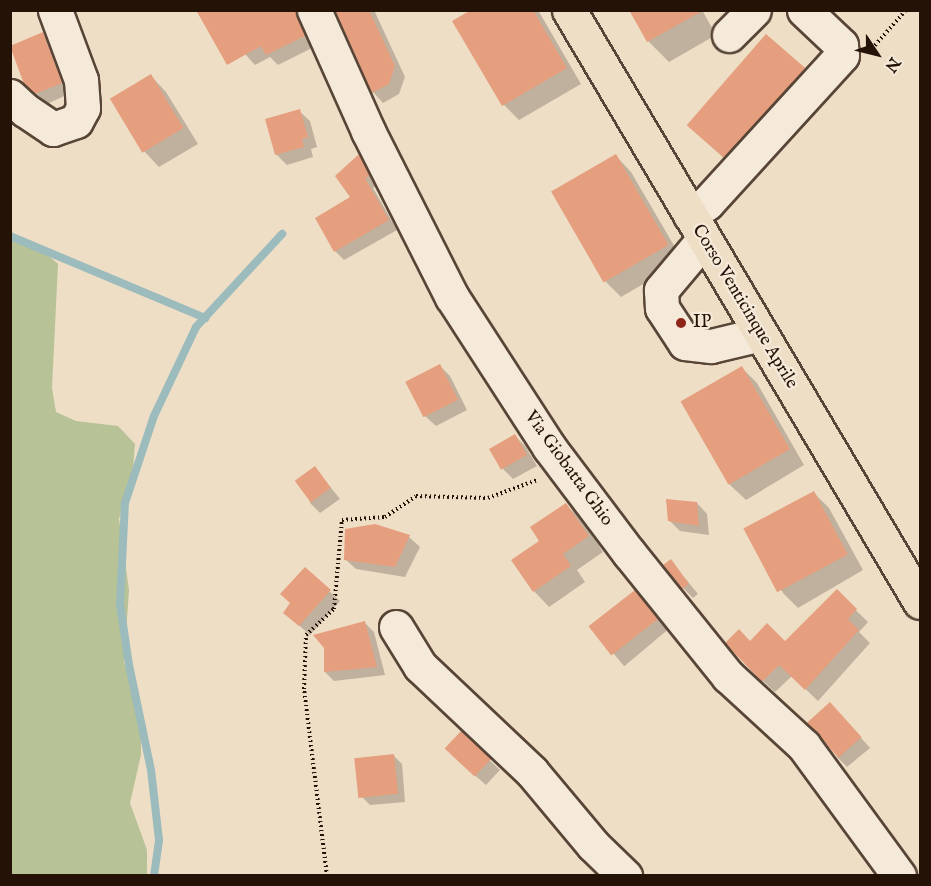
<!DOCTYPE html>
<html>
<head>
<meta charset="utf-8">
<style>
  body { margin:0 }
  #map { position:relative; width:931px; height:886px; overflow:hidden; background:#efdec6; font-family:"IM FELL English",serif }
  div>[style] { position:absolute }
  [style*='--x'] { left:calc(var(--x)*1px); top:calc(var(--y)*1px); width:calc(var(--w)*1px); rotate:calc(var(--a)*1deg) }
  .green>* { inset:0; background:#b7c297 }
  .shadow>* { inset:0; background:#0003; transform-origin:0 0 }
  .stream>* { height:8px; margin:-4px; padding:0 4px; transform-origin:4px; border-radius:4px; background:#9cbbbc }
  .building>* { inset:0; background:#e59f7e; transform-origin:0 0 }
  .path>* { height:4px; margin-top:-2px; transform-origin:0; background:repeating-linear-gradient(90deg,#251207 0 1.5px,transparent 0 4.5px) }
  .roads { filter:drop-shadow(2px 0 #584537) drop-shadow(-2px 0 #584537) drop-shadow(0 2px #584537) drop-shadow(0 -2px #584537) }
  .minor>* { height:33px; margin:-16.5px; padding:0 16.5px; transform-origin:16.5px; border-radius:16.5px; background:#f5eada }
  .major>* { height:33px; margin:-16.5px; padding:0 16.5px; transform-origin:16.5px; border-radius:16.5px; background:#efdec6 }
  .dots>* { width:16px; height:16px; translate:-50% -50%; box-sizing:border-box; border:3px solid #f5eada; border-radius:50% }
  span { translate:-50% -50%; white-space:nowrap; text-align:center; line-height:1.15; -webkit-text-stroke:4.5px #f5eada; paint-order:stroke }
  .street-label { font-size:18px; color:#251207 }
  .poi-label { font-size:18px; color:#251207 }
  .left { translate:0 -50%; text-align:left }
  .frame { position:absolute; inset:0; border:12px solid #251207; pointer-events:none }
  .north { position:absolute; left:847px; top:24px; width:60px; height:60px; -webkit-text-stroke:4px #f5eada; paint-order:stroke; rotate:125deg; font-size:16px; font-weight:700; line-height:24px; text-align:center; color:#251207 }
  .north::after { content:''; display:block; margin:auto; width:21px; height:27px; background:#251207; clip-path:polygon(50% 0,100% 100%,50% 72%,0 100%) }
</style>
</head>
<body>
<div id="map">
  <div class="green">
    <i style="clip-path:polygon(11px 236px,41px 249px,58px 264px,52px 388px,56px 412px,76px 421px,118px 426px,135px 444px,133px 468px,119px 519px,129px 590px,124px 663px,141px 709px,141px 755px,130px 803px,147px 850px,147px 875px,11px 875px)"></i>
  </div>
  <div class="shadow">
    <i style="clip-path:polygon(244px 10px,307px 10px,314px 47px,278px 65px,270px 57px,255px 65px,245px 54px)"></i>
    <i style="clip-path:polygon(336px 10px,374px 10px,405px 77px,399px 94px,383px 103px,373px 92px)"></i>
    <i style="clip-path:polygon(474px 10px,538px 10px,581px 84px,519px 120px,504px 105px)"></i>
    <i style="clip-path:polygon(631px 10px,702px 10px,716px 35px,669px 62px,648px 41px)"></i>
    <i style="clip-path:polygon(43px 34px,53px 44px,71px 93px,47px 104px,26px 83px)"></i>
    <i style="clip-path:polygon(804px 69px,819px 84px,739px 172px,688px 125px)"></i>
    <i style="clip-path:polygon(151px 76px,166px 92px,198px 144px,159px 167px,144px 151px,112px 99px)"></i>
    <i style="clip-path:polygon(299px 111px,310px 121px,317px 147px,311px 149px,313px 157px,287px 165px,276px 154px)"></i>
    <i style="clip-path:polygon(359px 156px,368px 165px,378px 185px,373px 188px,397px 230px,344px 260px,335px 251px,353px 198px)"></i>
    <i style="clip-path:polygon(616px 156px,631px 172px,683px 261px,621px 297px,606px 282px)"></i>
    <i style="clip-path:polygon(440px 366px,450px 376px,467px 410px,436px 426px,425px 416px)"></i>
    <i style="clip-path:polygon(742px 368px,757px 383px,804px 465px,746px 500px,730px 485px)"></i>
    <i style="clip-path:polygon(515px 436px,525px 446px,537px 466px,513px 479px,503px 469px)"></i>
    <i style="clip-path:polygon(315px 468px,340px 499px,320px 513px,310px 503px)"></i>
    <i style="clip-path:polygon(814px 493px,829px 508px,863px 570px,798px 608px,783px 593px,748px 533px)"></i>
    <i style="clip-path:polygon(697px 503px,707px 514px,709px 535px,680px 531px,669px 520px)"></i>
    <i style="clip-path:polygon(566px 505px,582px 520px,603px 552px,577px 570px,585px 582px,549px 607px,534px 591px,541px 541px)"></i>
    <i style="clip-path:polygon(375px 526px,409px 537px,420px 547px,405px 577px,356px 569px,345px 559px)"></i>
    <i style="clip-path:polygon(671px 561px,698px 594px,693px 598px,683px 588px)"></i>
    <i style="clip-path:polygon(305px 569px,340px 601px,310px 635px,285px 613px,292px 603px)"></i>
    <i style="left:635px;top:592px;width:50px;height:56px;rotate:50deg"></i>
    <i style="clip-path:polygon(837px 592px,868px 622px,859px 632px,870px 643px,818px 701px,792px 676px,775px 692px,763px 681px,750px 643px,785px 643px)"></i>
    <i style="clip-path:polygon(365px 623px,374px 632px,385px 675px,334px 681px,325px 672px)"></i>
    <i style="clip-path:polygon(840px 714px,870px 748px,847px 767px,837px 757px)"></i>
    <i style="clip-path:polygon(461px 733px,500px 770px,486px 785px,457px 760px)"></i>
    <i style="clip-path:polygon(393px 755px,402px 764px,405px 802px,370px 805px,361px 796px)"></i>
  </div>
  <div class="stream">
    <i style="--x:10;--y:236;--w:212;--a:22.8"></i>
    <i style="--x:154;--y:876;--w:36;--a:-82"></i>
    <i style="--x:159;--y:840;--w:70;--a:-96.5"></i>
    <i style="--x:151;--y:770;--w:107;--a:-101.8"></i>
    <i style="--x:129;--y:665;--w:62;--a:-98.4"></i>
    <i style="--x:120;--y:604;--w:101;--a:-87.2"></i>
    <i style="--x:125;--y:503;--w:92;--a:-71.6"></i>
    <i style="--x:154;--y:416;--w:98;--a:-64.7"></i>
    <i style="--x:196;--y:327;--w:127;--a:-47.2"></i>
  </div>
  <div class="building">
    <i style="clip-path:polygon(196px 10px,296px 10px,305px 36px,266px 55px,261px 46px,227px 65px)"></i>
    <i style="clip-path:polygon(335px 10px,369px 10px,395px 66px,389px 84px,372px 93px)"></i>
    <i style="clip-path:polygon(471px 10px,533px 10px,567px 68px,502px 106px,452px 21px)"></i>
    <i style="clip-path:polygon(629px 10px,704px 10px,647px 42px)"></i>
    <i style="clip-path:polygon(43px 32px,62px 83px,35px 94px,24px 84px,10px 46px)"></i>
    <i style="left:766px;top:34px;width:52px;height:121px;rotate:41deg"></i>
    <i style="left:151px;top:74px;width:63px;height:48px;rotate:59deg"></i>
    <i style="clip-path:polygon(300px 109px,308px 137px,302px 139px,304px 147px,275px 155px,265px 119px)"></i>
    <i style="clip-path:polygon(359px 154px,370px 176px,365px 178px,389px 220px,334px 252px,315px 218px,350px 197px,335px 176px)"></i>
    <i style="left:616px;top:154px;width:105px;height:75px;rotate:60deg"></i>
    <i style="left:440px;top:364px;width:40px;height:39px;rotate:63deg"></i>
    <i style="left:742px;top:366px;width:96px;height:71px;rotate:60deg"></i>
    <i style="left:515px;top:434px;width:24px;height:30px;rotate:60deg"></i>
    <i style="left:315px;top:466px;width:27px;height:25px;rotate:54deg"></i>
    <i style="left:814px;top:491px;width:72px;height:80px;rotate:62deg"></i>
    <i style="clip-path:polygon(666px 499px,697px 502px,699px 526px,668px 521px)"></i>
    <i style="clip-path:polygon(566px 503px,589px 536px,563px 554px,571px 566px,533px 592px,511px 560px,539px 541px,530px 527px)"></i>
    <i style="clip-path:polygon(375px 524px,410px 535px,395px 567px,344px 560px,345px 529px)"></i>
    <i style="clip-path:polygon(671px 559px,689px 584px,682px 589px,663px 565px)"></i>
    <i style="clip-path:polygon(305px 567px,331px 590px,299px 626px,283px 613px,290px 603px,280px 594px)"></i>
    <i style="clip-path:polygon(837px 589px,857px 609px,848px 619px,859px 630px,805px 690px,779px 665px,762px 682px,725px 643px,739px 629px,750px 641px,767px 623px,785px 641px)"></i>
    <i style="left:635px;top:590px;width:37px;height:59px;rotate:52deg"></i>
    <i style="clip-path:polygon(365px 621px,377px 667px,324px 672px,324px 648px,313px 635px)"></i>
    <i style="left:830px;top:702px;width:47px;height:31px;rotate:48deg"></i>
    <i style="left:461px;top:731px;width:41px;height:24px;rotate:43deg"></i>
    <i style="left:394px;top:754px;width:40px;height:40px;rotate:84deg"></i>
  </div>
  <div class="path">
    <i style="--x:869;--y:52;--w:56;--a:-48.6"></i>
    <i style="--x:327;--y:876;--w:188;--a:-97"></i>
    <i style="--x:304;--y:689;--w:54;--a:-87.9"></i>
    <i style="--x:306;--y:635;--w:38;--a:-43"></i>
    <i style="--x:334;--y:609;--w:89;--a:-84.9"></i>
    <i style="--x:342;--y:520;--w:43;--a:-4"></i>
    <i style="--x:385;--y:517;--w:37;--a:-34"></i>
    <i style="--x:416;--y:496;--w:72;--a:1.6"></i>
    <i style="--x:488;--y:498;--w:52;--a:-20.2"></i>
  </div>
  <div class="roads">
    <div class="minor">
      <i style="--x:314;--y:10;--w:133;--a:65.9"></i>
      <i style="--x:368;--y:131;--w:186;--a:63.2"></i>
      <i style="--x:452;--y:297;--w:179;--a:57.1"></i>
      <i style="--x:549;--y:447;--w:133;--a:53"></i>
      <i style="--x:629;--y:553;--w:158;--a:51.2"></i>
      <i style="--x:728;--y:676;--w:103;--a:42.6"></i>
      <i style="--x:804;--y:746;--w:161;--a:53.8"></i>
      <i style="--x:729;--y:35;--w:35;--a:-45"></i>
      <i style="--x:10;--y:96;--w:21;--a:43"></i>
      <i style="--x:25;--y:110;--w:34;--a:34"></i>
      <i style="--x:53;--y:129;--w:24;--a:-19"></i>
      <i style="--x:76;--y:121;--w:15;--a:-62"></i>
      <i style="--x:83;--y:108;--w:28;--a:-94"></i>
      <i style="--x:81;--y:80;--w:75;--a:-110.4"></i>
      <i style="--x:690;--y:215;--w:21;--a:-35"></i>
      <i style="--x:707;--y:203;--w:200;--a:-47.6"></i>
      <i style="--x:842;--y:55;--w:10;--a:-96"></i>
      <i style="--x:841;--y:45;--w:51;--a:-136.6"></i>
      <i style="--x:704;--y:239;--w:67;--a:130.1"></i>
      <i style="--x:661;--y:290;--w:18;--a:87"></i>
      <i style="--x:662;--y:308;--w:42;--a:56.7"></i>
      <i style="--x:685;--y:343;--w:26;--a:7"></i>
      <i style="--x:711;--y:346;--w:51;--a:-13.5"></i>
      <i style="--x:396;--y:627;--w:46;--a:58.4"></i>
      <i style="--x:420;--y:666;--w:154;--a:43.4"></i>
      <i style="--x:532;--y:772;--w:95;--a:50.1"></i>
      <i style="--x:593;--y:845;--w:45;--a:44.1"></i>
    </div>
    <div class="major">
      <i style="--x:569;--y:10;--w:688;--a:59.34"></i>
    </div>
  </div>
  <div class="dots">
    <i style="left:681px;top:323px;background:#8f2418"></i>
  </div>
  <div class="street-label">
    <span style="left:744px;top:307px;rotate:59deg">Corso Venticinque Aprile</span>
    <span style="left:568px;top:469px;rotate:54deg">Via Giobatta Ghio</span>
  </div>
  <div class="poi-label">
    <span class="left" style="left:693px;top:323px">IP</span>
  </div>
  <div class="frame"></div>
  <div class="north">N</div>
</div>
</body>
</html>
